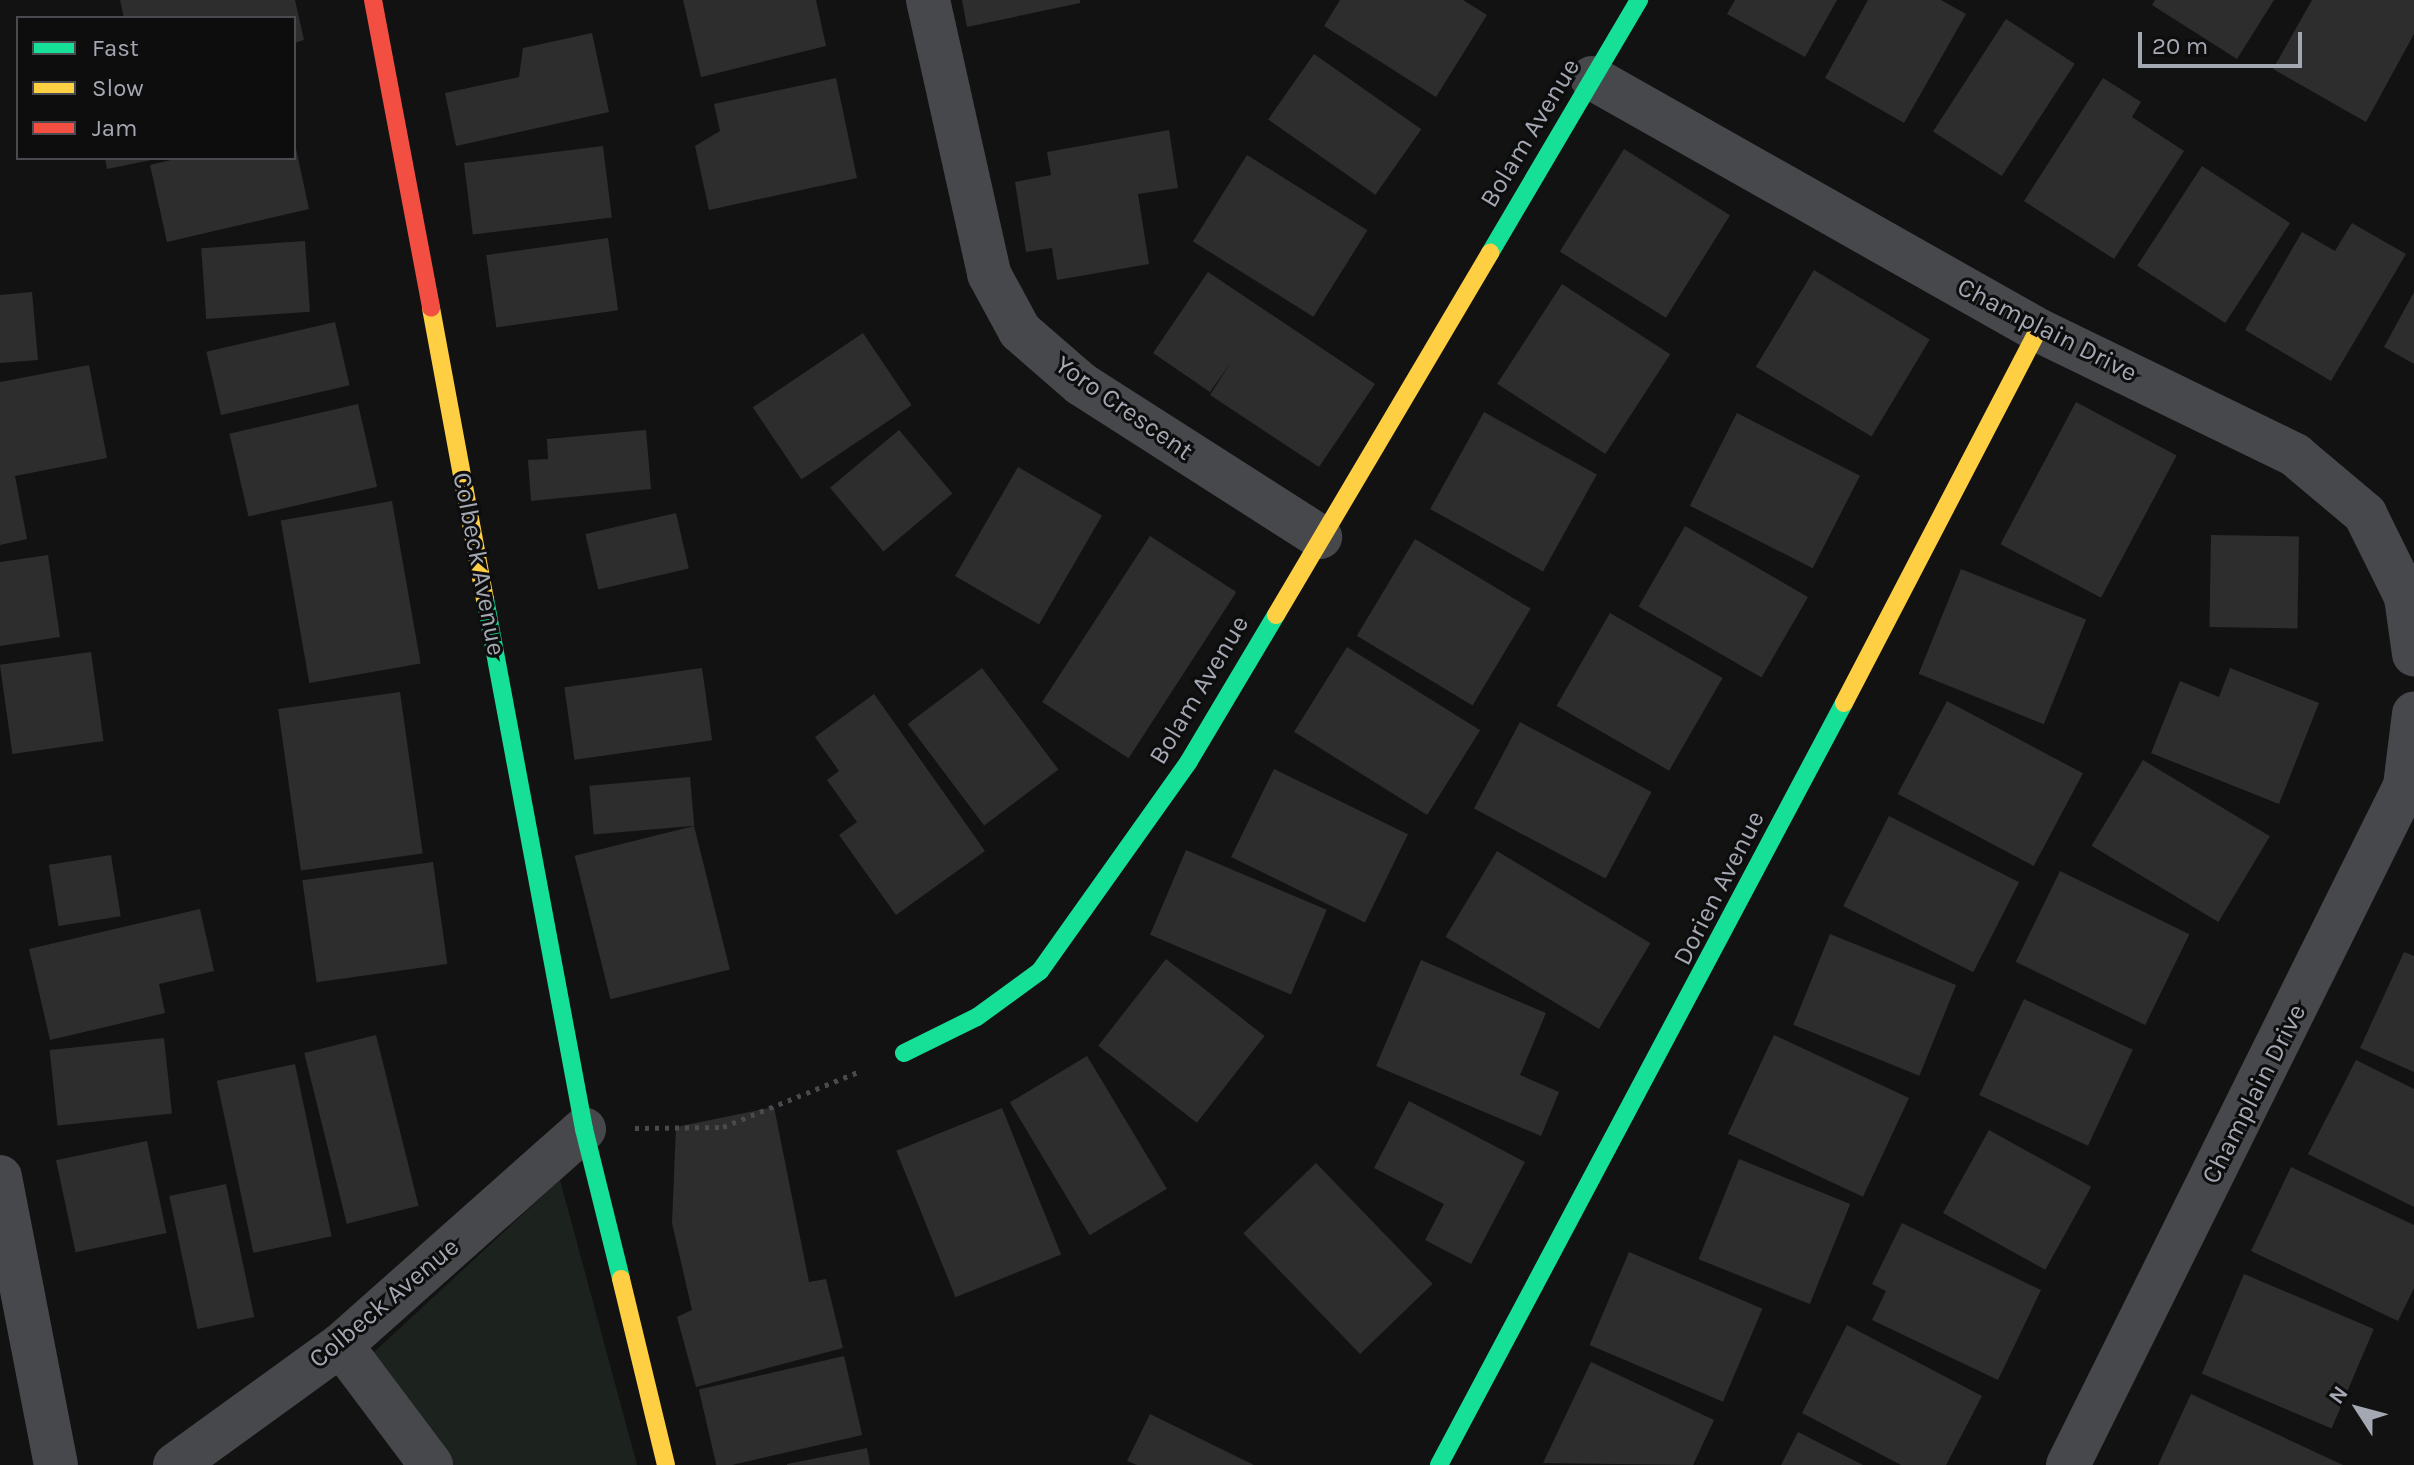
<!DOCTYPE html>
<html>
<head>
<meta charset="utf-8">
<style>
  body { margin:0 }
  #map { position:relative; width:2414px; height:1465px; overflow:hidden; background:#121213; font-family:Karla,sans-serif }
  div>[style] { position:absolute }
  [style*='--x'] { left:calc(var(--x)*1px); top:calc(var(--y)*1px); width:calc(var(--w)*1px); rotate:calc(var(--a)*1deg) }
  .green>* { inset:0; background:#1c231e }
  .building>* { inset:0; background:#2d2d2e; transform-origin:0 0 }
  .path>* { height:5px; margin-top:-2.5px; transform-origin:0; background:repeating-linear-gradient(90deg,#484a4d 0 4px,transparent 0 10px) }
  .street>* { height:44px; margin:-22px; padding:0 22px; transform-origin:22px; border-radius:22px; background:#47484b }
  .fast>* { height:18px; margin:-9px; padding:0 9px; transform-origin:9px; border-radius:9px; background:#16e098 }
  .slow>* { height:18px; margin:-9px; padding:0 9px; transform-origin:9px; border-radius:9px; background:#ffcf43 }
  .jam>* { height:18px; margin:-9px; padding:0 9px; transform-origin:9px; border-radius:9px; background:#f24e42 }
  span { translate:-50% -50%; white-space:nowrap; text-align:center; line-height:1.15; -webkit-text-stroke:6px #0d0d0e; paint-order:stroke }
  .street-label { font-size:26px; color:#a4a8b3 }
  .legend { position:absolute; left:16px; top:16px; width:280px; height:144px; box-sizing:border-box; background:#0d0d0e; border:2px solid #494b50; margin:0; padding:10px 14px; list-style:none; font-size:24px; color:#a4a8b3 }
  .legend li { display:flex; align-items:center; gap:16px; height:40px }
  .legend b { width:40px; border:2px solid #494b50 }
  .north { position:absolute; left:2318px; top:1369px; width:80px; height:80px; -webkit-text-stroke:6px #0d0d0e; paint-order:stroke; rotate:306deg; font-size:22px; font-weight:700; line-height:32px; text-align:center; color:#a4a8b3 }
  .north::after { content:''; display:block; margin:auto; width:28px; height:36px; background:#a4a8b3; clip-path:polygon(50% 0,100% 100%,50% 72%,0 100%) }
  .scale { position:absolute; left:2138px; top:32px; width:164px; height:36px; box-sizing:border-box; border:4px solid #a4a8b3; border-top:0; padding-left:10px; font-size:24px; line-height:28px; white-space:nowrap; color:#a4a8b3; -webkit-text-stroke:6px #0d0d0e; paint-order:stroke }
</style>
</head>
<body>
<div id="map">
  <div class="green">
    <i style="clip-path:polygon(560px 1180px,637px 1465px,451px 1465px,373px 1353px)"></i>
  </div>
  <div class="building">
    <i style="clip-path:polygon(120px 0,295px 0,304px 40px,294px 43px,294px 18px,124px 18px)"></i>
    <i style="clip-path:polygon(683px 0,816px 0,826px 46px,701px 77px)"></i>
    <i style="clip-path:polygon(962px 0,1080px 0,1080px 3px,967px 27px)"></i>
    <i style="clip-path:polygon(1340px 0,1463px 0,1487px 15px,1436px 97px,1324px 26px)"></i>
    <i style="clip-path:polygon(1735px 0,1837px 0,1805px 57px,1727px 14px)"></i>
    <i style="clip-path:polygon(1868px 0,1941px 0,1966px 14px,1904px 123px,1825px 78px)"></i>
    <i style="clip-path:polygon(2155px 0,2274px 0,2237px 59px,2152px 5px)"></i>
    <i style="clip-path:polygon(2312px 0,2414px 0,2414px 34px,2366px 122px,2273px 69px)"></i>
    <i style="left:2006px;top:19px;width:82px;height:134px;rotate:33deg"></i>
    <i style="clip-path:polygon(592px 33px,609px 112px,456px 146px,445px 93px,519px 77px,523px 48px)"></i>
    <i style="left:1314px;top:54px;width:131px;height:80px;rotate:35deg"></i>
    <i style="clip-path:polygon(836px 78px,857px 178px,709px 210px,695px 146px,720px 131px,714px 104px)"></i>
    <i style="clip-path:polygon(2103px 78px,2141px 102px,2132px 117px,2184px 151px,2114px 259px,2024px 201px)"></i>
    <i style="clip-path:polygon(1169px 130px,1178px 188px,1138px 194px,1149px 264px,1057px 280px,1052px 248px,1026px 252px,1015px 182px,1051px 175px,1047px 152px)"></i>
    <i style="clip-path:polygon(295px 144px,309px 209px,167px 242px,150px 165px,179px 158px,294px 158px)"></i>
    <i style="left:603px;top:146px;width:72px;height:140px;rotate:83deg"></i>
    <i style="left:1624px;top:149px;width:125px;height:121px;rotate:32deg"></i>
    <i style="left:1247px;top:155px;width:142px;height:102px;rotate:32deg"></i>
    <i style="clip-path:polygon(105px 158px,156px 158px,156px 159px,107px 169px)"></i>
    <i style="left:2202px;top:166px;width:105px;height:119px;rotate:33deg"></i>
    <i style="clip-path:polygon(2352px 223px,2406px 254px,2331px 381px,2245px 330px,2302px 232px,2335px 251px)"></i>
    <i style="left:608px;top:238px;width:73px;height:123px;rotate:82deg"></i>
    <i style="left:305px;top:241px;width:71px;height:104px;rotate:86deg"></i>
    <i style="left:1814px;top:270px;width:135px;height:113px;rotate:31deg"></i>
    <i style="clip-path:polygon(1208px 272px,1375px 384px,1319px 467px,1210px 395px,1231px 362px,1210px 392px,1153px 353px)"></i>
    <i style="left:1562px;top:284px;width:129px;height:119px;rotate:33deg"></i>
    <i style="clip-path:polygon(32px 292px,38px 360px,0 363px,0 295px)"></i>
    <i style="clip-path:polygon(2414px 292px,2414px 364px,2384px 347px)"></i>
    <i style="left:335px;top:322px;width:65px;height:132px;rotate:77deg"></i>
    <i style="left:863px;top:333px;width:87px;height:133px;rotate:56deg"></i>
    <i style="clip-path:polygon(89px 365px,107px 458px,15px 476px,27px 539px,0 545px,0 382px)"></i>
    <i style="left:2076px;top:402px;width:114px;height:161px;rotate:28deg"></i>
    <i style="left:358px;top:404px;width:85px;height:132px;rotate:77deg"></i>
    <i style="left:1484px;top:412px;width:129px;height:111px;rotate:29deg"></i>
    <i style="left:1737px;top:413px;width:138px;height:104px;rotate:27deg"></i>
    <i style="clip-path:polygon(646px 430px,651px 489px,531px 501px,528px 460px,548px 459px,547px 439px)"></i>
    <i style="left:899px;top:430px;width:83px;height:90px;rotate:50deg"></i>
    <i style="left:1018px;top:467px;width:97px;height:126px;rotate:30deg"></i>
    <i style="left:392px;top:501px;width:165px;height:113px;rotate:80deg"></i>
    <i style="left:676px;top:513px;width:57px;height:93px;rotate:77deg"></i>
    <i style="left:1685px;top:526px;width:142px;height:93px;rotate:30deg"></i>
    <i style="left:2211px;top:535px;width:88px;height:92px;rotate:1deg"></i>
    <i style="left:1150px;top:536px;width:103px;height:198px;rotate:33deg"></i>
    <i style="left:1415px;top:539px;width:135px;height:113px;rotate:31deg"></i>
    <i style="clip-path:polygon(48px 555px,60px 637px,0 646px,0 562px)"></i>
    <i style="left:1961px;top:569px;width:135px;height:113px;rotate:22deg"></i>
    <i style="left:1610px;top:613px;width:130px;height:107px;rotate:30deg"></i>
    <i style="left:1347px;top:647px;width:157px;height:100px;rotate:32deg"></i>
    <i style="left:91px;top:652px;width:90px;height:92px;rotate:82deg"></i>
    <i style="left:702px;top:668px;width:73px;height:139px;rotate:82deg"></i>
    <i style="left:982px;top:668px;width:127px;height:93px;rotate:53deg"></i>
    <i style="clip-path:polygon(2230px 668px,2319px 703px,2279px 804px,2151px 753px,2180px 681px,2219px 697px)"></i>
    <i style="left:400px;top:692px;width:163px;height:123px;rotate:82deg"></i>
    <i style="clip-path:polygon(874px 694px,985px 851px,896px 915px,839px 835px,857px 822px,827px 780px,839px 771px,815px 737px)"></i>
    <i style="left:1947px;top:701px;width:154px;height:105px;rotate:28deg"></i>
    <i style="left:1520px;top:722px;width:149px;height:98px;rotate:28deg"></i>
    <i style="left:2143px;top:760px;width:148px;height:100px;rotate:31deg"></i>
    <i style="left:1274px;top:769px;width:149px;height:98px;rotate:26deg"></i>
    <i style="left:690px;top:777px;width:49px;height:101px;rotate:85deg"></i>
    <i style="left:1889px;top:816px;width:146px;height:101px;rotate:27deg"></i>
    <i style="left:694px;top:826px;width:148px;height:123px;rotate:76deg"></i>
    <i style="left:1186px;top:850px;width:153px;height:92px;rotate:23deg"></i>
    <i style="left:1497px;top:851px;width:179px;height:100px;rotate:31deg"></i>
    <i style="left:111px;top:855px;width:62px;height:63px;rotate:81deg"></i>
    <i style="left:433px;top:862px;width:103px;height:132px;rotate:82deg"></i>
    <i style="left:2060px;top:871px;width:144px;height:101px;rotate:26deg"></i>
    <i style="clip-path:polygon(200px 909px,214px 971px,159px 984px,165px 1013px,50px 1040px,29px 949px)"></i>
    <i style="left:1830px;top:934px;width:136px;height:98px;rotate:22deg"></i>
    <i style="clip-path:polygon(2404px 952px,2414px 956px,2414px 1072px,2360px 1048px)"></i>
    <i style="left:1166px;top:959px;width:125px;height:110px;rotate:38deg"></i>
    <i style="clip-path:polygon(1421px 960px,1546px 1013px,1520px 1075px,1559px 1092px,1541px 1136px,1376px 1066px)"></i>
    <i style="left:2024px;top:999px;width:120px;height:106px;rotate:25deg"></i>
    <i style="left:376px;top:1035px;width:176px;height:74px;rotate:76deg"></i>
    <i style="left:1774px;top:1035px;width:149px;height:109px;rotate:25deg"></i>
    <i style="left:164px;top:1038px;width:76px;height:115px;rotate:84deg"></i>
    <i style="left:1087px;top:1056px;width:155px;height:90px;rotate:59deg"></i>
    <i style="clip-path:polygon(2356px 1060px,2414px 1089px,2414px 1207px,2308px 1154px)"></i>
    <i style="left:295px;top:1064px;width:176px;height:80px;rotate:78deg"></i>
    <i style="clip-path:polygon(1409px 1101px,1525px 1162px,1471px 1264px,1425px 1240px,1444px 1204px,1374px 1168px)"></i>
    <i style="clip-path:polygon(774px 1107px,809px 1282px,826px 1279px,843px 1348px,696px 1387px,677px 1317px,692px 1310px,672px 1223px,676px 1127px)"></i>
    <i style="left:1002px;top:1108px;width:158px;height:114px;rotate:68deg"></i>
    <i style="left:1989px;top:1130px;width:117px;height:95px;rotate:29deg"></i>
    <i style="left:147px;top:1141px;width:94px;height:93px;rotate:78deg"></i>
    <i style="left:1739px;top:1159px;width:120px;height:108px;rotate:22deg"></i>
    <i style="left:1316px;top:1163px;width:168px;height:101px;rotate:46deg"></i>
    <i style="clip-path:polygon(2291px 1167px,2414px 1225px,2414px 1288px,2398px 1321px,2251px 1251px)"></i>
    <i style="left:226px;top:1184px;width:136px;height:58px;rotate:78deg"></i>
    <i style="clip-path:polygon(1902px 1223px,2041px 1290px,1998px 1380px,1872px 1320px,1886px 1291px,1872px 1284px)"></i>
    <i style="left:1629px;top:1252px;width:145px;height:101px;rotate:23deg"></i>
    <i style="left:2244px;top:1274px;width:141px;height:108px;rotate:23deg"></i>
    <i style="clip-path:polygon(1847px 1325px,1982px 1396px,1946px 1465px,1901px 1465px,1802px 1413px)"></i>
    <i style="left:844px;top:1356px;width:81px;height:149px;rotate:77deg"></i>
    <i style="clip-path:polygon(1591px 1362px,1714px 1420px,1693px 1465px,1543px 1463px)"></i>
    <i style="clip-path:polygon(2191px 1394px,2343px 1465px,2158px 1465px)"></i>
    <i style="clip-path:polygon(1150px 1414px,1254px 1465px,1137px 1465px,1127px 1461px)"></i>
    <i style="clip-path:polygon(1798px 1432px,1863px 1465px,1781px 1465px)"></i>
    <i style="clip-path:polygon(867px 1448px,870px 1465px,787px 1465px,787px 1464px)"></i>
  </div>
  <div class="path">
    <i style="--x:635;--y:1128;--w:88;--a:-0.7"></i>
    <i style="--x:723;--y:1127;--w:146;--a:-22.2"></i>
  </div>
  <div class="street">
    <i style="--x:928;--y:0;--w:281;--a:77.4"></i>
    <i style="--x:989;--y:274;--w:65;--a:61.5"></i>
    <i style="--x:1020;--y:331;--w:81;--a:41"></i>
    <i style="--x:1081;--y:384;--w:284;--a:32.6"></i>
    <i style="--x:1592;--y:78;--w:512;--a:29.47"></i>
    <i style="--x:2038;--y:330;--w:286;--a:25.9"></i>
    <i style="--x:2295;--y:455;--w:92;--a:40.1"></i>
    <i style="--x:2365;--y:514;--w:93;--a:63.7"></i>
    <i style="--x:2406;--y:597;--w:58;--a:82"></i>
    <i style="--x:0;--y:1177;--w:293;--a:79"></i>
    <i style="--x:341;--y:1345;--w:150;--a:53.1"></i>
    <i style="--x:175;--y:1465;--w:205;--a:-35.9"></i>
    <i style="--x:341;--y:1345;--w:325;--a:-41.6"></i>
    <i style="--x:2068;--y:1465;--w:758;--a:-63.6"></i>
    <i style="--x:2405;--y:786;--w:73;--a:-82.9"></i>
  </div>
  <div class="fast">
    <i style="--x:1490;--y:253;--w:294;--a:-59.5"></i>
    <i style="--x:485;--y:599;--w:539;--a:79.42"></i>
    <i style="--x:584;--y:1129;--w:154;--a:76.1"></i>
    <i style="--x:904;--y:1053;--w:81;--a:-26.3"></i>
    <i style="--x:977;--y:1017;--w:78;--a:-36.1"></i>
    <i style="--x:1040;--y:971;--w:257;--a:-54.6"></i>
    <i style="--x:1189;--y:761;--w:170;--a:-59.2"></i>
    <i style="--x:1439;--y:1465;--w:863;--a:-62.01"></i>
  </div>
  <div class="slow">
    <i style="--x:431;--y:308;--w:296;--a:79.5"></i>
    <i style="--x:1276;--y:615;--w:421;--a:-59.4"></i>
    <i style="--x:1844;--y:703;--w:420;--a:-62.5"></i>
    <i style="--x:621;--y:1279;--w:191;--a:76.4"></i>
  </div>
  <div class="jam">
    <i style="--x:373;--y:0;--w:313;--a:79.3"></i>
  </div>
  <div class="street-label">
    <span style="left:1530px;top:133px;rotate:-59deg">Bolam Avenue</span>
    <span style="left:2047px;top:330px;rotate:27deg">Champlain Drive</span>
    <span style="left:1124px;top:408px;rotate:35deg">Yoro Crescent</span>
    <span style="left:479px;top:564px;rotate:79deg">Colbeck Avenue</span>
    <span style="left:1199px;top:690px;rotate:-59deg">Bolam Avenue</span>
    <span style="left:1719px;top:888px;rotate:-63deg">Dorien Avenue</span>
    <span style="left:2254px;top:1094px;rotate:-63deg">Champlain Drive</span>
    <span style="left:384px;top:1303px;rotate:-40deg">Colbeck Avenue</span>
  </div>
  <ul class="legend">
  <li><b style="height:10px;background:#16e098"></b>Fast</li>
  <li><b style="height:10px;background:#ffcf43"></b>Slow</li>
  <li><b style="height:10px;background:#f24e42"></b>Jam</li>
  </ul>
  <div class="north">N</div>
  <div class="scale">20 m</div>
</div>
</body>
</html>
